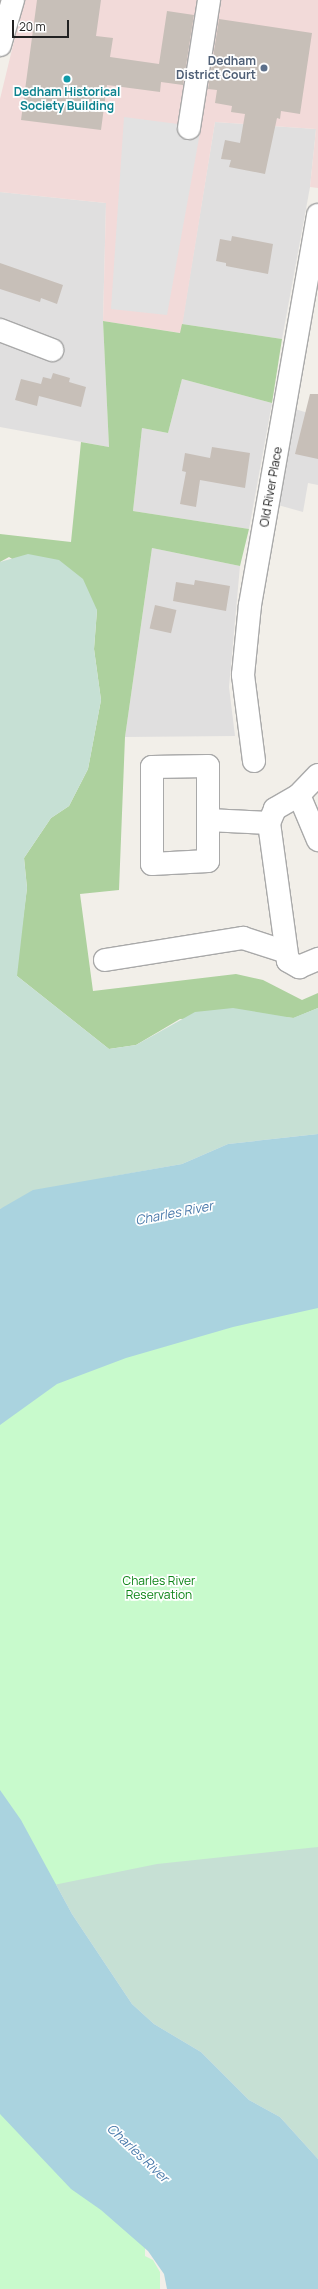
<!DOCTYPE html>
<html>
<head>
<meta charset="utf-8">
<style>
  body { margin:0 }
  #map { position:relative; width:318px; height:2289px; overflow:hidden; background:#f2efe9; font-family:Manrope,sans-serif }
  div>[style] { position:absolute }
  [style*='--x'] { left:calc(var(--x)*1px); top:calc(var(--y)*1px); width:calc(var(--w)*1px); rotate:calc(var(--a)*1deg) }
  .residential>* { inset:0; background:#e0dfdf }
  .commercial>* { inset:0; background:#f2dad9 }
  .forest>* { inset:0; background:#add19e }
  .wetland>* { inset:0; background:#c6e0d4 }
  .park>* { inset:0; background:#c8facc }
  .parking>* { inset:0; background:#e2e2e2 }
  .water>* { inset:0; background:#aad3df }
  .building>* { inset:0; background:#c7bfb8; transform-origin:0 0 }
  .roads { filter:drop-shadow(1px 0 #a9a9a9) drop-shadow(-1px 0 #a9a9a9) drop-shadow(0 1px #a9a9a9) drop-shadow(0 -1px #a9a9a9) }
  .minor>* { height:22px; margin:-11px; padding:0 11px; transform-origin:11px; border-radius:11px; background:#fff }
  .dots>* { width:11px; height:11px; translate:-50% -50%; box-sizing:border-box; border:2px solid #fff; border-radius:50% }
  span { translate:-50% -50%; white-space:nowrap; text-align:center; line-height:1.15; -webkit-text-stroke:3.5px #fff; paint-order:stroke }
  .service-label { font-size:12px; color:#4e5e75; font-weight:700 }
  .right { translate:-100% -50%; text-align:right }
  .culture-label { font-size:12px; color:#0d838f; font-weight:700 }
  .street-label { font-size:12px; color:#222 }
  .park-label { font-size:12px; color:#0c8416 }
  .water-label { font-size:13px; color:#4a7aab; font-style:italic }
  .scale { position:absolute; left:12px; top:20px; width:57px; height:18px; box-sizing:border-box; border:2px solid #222; border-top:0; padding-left:5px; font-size:12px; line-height:14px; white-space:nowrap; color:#222; -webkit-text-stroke:3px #fff; paint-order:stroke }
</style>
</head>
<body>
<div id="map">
  <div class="residential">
    <i style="clip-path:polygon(215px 122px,316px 129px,310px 187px,282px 339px,182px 324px)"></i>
    <i style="clip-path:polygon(0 192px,106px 203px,103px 321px,109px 447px,0 427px)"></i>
    <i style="clip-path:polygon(182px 379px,272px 403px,249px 529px,133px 511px,142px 428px,168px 433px)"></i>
    <i style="clip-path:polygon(295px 409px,318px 416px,318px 485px,308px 483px,303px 512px,278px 505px)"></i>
    <i style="clip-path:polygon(152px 548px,240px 566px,229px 687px,235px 736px,125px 737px)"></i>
  </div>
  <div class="commercial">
    <i style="clip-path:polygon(24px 0,318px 0,318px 188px,310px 187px,316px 129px,215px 122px,181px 333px,103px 321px,106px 203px,0 192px,0 99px)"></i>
  </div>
  <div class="forest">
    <i style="clip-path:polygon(103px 321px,180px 333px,182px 324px,282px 339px,272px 403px,182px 379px,168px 433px,142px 428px,133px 511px,249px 529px,240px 566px,152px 548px,125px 737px,119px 890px,80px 894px,93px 991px,236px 974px,263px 980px,302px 1000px,318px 993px,318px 1008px,294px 1018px,270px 1016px,180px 1019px,136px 1045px,109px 1049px,17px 976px,16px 971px,27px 888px,24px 858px,51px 818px,69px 806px,88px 769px,101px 700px,94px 649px,97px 610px,9px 557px,0 562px,0 534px,71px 542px,81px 442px,109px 447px)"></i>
  </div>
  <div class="wetland">
    <i style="clip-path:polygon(28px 554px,59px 560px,83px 579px,97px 610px,94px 649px,101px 700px,88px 769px,69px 806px,51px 818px,24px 858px,27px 888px,17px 976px,109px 1049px,136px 1045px,195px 1012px,233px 1008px,293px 1018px,318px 1008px,318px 1134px,228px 1144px,182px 1164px,109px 1177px,0 1209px,0 562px)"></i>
    <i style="clip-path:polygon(0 1425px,318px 1454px,318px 2159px,280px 2117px,249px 2100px,201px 2052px,154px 2024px,132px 2004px,72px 1914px,21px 1820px)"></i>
  </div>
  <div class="park">
    <i style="clip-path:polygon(318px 1226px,318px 1847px,157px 1864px,24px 1891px,0 1908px,0 1328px)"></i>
    <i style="clip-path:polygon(0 2102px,145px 2246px,145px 2256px,153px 2260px,160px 2272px,160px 2289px,0 2289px)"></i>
  </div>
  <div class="parking">
    <i style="clip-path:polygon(124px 117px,201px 127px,167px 315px,111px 309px)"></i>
  </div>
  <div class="water">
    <i style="clip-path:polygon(318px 1134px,318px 1308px,233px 1327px,126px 1358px,57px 1384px,0 1425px,0 1209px,33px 1190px,182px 1164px,228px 1144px)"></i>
    <i style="clip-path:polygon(0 1790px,21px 1820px,72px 1914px,132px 2004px,154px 2024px,201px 2052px,249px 2100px,280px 2117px,318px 2159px,318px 2289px,167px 2289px,164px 2274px,148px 2251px,101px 2210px,71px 2189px,0 2114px)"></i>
  </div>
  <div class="building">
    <i style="clip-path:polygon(37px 0,101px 0,96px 36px,113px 38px,110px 57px,159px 64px,167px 11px,194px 15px,183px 85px,161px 82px,160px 92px,107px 85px,101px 130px,21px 120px)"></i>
    <i style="clip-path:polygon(219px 19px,312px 33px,300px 114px,281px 111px,280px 119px,277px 118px,265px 174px,229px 167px,231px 160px,221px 159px,225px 140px,240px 143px,245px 114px,231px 112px,232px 106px,215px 103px,217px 90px,208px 89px)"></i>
    <i style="clip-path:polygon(232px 236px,273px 244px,268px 274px,226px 266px,226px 263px,216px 261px,220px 239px,231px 241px)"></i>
    <i style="clip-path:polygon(0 263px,63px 285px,57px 304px,41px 298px,40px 302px,0 289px)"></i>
    <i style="clip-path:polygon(53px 373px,70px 378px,69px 382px,86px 387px,81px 407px,39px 396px,37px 406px,15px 400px,21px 379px,41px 384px,43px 377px,51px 379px)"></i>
    <i style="clip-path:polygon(310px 394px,318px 394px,318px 459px,295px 454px)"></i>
    <i style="clip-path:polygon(212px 447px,250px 453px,245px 488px,200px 480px,196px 507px,180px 504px,186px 472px,182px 471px,185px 453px,210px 458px)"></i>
    <i style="clip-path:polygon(195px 580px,230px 586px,226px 611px,173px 601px,176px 582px,194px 585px)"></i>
    <i style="left:155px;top:605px;width:22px;height:24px;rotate:13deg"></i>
  </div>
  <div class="roads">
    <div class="minor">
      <i style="--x:0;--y:45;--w:47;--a:-73.9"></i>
      <i style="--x:189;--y:128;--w:130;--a:-81.1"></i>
      <i style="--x:0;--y:330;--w:56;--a:21"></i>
      <i style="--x:254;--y:761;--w:87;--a:-97.3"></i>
      <i style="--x:243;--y:675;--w:70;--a:-84.3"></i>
      <i style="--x:250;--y:605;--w:396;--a:-80.1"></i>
      <i style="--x:318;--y:775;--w:28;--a:134"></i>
      <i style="--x:299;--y:795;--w:28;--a:150"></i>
      <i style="--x:275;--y:809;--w:15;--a:113"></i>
      <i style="--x:269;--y:823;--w:139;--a:82.2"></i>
      <i style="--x:288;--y:961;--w:13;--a:29"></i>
      <i style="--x:299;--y:967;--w:21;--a:-23"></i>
      <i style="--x:299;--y:795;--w:49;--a:67.1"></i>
      <i style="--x:208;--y:820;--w:54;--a:-90"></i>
      <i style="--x:208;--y:766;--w:56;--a:179"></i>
      <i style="--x:152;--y:767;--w:97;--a:90"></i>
      <i style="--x:152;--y:864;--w:56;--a:-3.1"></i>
      <i style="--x:208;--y:861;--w:41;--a:-90"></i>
      <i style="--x:208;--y:820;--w:61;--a:2.8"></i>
      <i style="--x:105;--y:960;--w:140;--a:-9.1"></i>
      <i style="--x:243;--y:938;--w:45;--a:18"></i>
    </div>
  </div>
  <div class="dots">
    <i style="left:264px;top:68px;background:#5c6f8a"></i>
    <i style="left:67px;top:79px;background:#0f9aa8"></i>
  </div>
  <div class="service-label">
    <span class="right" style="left:256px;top:68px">Dedham<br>District Court</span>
  </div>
  <div class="culture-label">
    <span style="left:67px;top:99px">Dedham Historical<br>Society Building</span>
  </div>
  <div class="street-label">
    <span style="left:271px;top:487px;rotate:-80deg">Old River Place</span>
  </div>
  <div class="park-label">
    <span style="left:159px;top:1588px">Charles River<br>Reservation</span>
  </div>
  <div class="water-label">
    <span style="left:174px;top:1213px;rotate:-11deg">Charles River</span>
    <span style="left:138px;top:2153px;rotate:43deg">Charles River</span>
  </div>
  <div class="scale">20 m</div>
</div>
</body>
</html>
